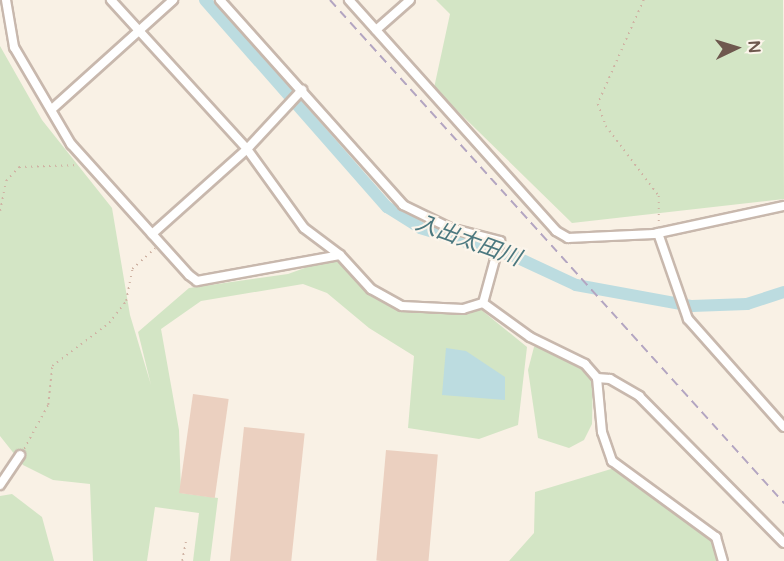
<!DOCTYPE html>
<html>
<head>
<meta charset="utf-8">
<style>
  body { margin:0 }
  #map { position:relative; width:784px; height:561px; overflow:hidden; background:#f9f1e5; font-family:"Varela Round","Noto Sans JP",sans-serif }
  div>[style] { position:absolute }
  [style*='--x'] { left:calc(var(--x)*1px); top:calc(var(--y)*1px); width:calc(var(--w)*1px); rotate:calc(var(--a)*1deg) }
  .green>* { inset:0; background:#d3e5c5 }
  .water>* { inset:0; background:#bcdce0 }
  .river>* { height:12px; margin:-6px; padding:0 6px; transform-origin:6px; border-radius:6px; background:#bcdce0 }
  .building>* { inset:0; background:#ebd0c0; transform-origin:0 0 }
  .path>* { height:1.5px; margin-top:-0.75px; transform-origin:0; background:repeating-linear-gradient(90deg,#cfb3a4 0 1.5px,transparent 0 6px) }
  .roads { filter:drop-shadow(2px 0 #c8b8ad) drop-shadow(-2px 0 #c8b8ad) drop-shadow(0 2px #c8b8ad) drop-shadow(0 -2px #c8b8ad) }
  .street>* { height:8px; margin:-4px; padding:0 4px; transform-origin:4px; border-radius:4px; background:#fff }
  .rail>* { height:2px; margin-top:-1px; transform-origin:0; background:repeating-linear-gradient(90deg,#b3a5c1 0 9px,transparent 0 15px) }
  span { translate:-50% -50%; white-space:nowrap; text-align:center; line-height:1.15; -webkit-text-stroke:4.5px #fcf5eb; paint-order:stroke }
  .water-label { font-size:22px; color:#4b787f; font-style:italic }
  .north { position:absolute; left:706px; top:18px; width:60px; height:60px; -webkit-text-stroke:4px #fcf5eb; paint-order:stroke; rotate:86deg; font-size:16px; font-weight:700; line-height:24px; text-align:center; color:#6e584e }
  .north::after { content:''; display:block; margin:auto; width:21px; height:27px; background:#6e584e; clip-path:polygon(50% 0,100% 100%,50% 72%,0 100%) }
</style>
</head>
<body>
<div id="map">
  <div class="green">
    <i style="clip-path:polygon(436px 0,783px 0,784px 199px,572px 223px,434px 88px,450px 14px)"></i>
    <i style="clip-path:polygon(0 46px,42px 120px,112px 208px,130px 315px,151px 385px,138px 332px,189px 288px,288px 274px,335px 257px,381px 297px,409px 307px,469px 314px,479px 308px,527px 347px,518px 425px,479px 439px,408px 428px,414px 356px,369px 328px,327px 293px,303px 284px,201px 301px,161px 329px,179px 430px,181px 493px,218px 498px,210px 561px,193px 561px,199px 513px,155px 507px,147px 561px,93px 561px,90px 484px,53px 480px,23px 465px,0 436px)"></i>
    <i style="clip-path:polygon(542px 341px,569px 352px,593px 374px,592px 424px,584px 440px,569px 448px,538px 438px,528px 370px,534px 347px)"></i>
    <i style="clip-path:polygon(621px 466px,716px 537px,723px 561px,509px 561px,534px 533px,535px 492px)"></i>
    <i style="clip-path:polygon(12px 494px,42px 517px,54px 561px,0 561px,0 496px)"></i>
  </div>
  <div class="water">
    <i style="clip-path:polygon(446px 348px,466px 351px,505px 377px,505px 400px,442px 395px)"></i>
  </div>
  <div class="river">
    <i style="--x:205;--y:0;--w:276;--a:48.7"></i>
    <i style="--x:387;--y:207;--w:39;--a:32"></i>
    <i style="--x:420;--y:228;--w:100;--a:16.8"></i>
    <i style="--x:516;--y:257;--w:66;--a:25"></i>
    <i style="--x:576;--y:285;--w:118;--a:10.3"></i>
    <i style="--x:692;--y:306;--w:55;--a:-2.1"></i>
    <i style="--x:747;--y:304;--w:39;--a:-18"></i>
  </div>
  <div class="building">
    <i style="left:193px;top:394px;width:36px;height:100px;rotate:8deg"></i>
    <i style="left:244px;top:427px;width:61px;height:135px;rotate:6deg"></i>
    <i style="left:386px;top:450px;width:52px;height:111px;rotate:5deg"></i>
  </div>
  <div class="path">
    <i style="--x:644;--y:0;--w:114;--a:113.9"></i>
    <i style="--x:598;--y:104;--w:23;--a:70"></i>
    <i style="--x:606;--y:126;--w:88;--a:52.9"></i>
    <i style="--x:659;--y:196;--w:30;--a:90"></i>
    <i style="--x:0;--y:211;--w:31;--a:-79"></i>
    <i style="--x:6;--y:181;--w:19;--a:-47"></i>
    <i style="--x:19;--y:167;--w:59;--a:-1.9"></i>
    <i style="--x:24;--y:449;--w:50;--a:-61.4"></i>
    <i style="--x:48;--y:405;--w:39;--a:-84"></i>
    <i style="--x:52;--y:366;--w:71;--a:-37"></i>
    <i style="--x:109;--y:323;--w:28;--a:-52"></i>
    <i style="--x:126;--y:301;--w:33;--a:-79"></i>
    <i style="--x:132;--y:269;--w:31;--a:-42"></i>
    <i style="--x:182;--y:561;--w:20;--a:-79"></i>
  </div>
  <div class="roads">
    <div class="street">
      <i style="--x:6;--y:0;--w:48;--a:80.3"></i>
      <i style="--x:14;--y:47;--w:113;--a:59.6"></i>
      <i style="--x:71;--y:144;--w:176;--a:48"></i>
      <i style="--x:189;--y:275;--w:10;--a:37"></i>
      <i style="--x:197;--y:281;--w:145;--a:-10.3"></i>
      <i style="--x:111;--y:0;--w:202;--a:47.6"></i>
      <i style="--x:247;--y:149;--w:97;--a:54.2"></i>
      <i style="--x:304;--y:228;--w:45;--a:36.9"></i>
      <i style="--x:340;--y:255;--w:46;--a:47.6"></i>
      <i style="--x:371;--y:289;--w:35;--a:29"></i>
      <i style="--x:402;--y:306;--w:61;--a:2.8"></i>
      <i style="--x:463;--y:309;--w:21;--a:-17"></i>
      <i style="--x:483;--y:303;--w:58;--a:35.9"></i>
      <i style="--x:530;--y:337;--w:61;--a:26.1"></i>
      <i style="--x:585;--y:364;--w:18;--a:49"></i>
      <i style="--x:597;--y:378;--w:54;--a:84.7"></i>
      <i style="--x:602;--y:432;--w:31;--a:71"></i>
      <i style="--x:612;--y:461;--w:129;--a:36.2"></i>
      <i style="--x:716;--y:537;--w:25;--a:74"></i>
      <i style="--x:220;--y:0;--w:275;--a:48.2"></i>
      <i style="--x:403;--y:205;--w:52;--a:26.1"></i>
      <i style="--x:450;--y:228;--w:52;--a:14.6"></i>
      <i style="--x:500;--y:241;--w:64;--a:105.3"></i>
      <i style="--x:349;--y:0;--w:310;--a:48.1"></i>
      <i style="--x:556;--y:231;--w:14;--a:30"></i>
      <i style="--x:568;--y:238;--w:86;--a:-2.7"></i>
      <i style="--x:654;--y:234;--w:133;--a:-12.2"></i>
      <i style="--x:376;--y:30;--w:45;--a:-41.4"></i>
      <i style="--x:52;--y:109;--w:163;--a:-42"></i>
      <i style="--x:658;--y:233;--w:91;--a:70.8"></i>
      <i style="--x:688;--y:319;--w:144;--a:48.4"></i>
      <i style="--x:152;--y:234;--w:127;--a:-41.8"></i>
      <i style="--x:247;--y:149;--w:81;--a:-47"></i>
      <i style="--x:597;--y:378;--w:13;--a:4"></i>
      <i style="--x:610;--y:379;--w:34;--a:30"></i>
      <i style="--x:639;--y:396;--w:206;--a:45.4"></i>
      <i style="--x:0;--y:485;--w:36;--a:-56"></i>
    </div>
  </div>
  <div class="rail">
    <i style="--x:330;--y:0;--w:678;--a:47.93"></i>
  </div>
  <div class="water-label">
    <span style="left:468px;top:241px;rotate:20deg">入出太田川</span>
  </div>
  <div class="north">N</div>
</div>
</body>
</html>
